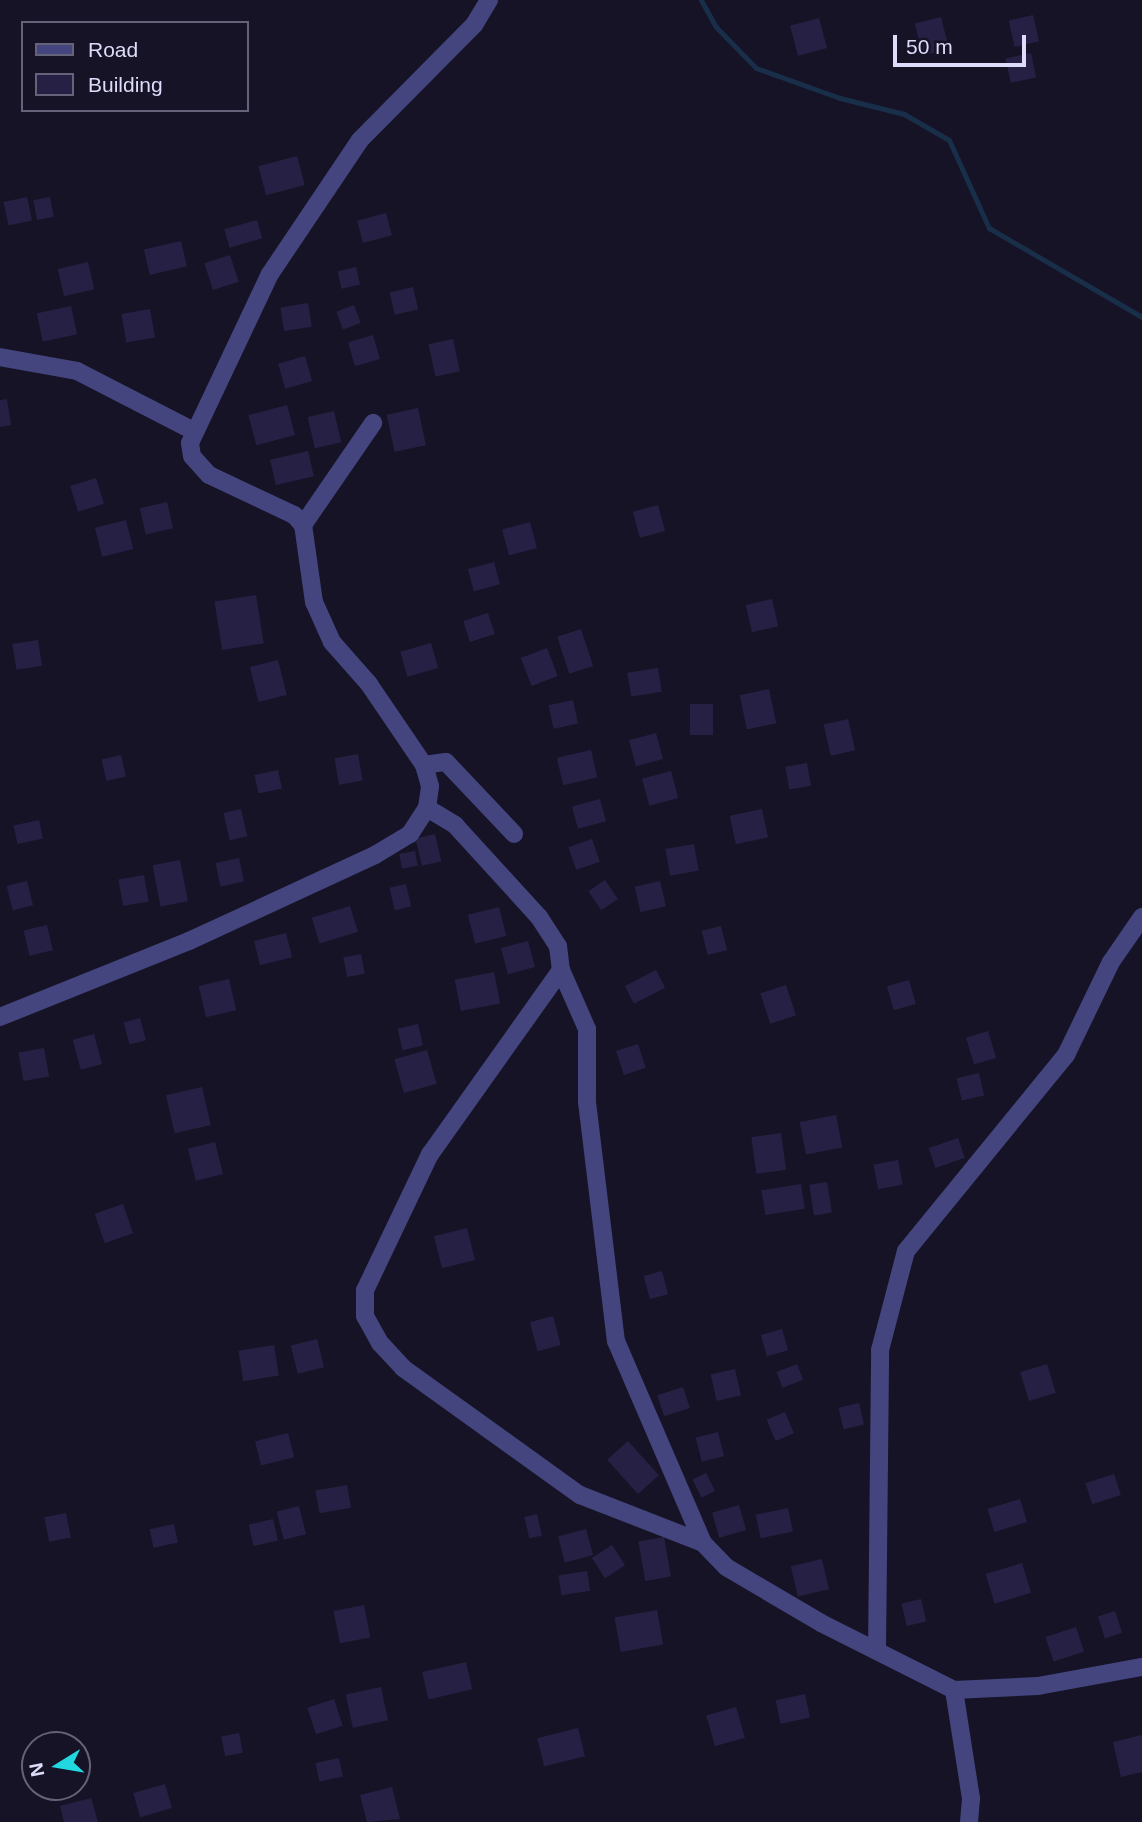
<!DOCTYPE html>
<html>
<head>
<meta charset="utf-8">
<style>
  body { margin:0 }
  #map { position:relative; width:1142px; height:1822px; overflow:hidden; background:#151325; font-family:Arial,sans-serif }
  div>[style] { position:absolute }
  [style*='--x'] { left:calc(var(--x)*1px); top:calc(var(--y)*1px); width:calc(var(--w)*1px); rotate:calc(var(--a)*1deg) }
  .stream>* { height:5px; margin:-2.5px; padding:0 2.5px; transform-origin:2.5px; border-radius:2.5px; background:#182e49 }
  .building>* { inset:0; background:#262144; transform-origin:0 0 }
  .minor>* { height:18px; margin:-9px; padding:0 9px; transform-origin:9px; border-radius:9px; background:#44457e }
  span { translate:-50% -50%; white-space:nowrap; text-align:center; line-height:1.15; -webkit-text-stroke:7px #151325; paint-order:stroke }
  .legend { position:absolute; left:21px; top:21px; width:228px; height:91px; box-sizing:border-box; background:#151325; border:2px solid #65637a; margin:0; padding:9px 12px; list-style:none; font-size:21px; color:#dddcfa }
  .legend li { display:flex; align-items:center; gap:14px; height:35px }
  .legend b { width:35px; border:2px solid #65637a }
  .north { position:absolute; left:21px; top:1731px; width:70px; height:70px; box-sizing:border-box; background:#151325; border:2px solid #65637a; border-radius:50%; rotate:259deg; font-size:19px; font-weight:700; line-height:28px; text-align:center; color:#dddcfa }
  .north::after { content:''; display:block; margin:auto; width:24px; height:32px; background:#21d8e1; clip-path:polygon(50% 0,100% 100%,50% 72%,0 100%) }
  .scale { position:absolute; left:893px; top:35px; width:133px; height:32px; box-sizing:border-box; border:4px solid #dddcfa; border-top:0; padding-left:9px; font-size:21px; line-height:24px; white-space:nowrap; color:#dddcfa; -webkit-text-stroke:5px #151325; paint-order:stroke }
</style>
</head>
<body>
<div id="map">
  <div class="stream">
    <i style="--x:701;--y:0;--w:31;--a:61"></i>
    <i style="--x:716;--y:27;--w:57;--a:45.7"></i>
    <i style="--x:756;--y:68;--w:89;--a:19.7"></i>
    <i style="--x:840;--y:98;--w:66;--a:14"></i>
    <i style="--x:904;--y:114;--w:52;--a:30"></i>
    <i style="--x:949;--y:140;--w:97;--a:65.6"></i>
    <i style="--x:989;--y:228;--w:177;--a:30.2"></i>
  </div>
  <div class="building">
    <i style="left:1033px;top:15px;width:27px;height:25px;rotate:77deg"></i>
    <i style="left:941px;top:17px;width:33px;height:27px;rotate:76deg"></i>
    <i style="left:819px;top:18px;width:31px;height:30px;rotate:75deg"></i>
    <i style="left:1031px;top:53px;width:25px;height:26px;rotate:78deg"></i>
    <i style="left:297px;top:156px;width:30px;height:40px;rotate:75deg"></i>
    <i style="left:27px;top:197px;width:24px;height:24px;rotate:78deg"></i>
    <i style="left:50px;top:197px;width:20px;height:17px;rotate:79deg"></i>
    <i style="left:386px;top:213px;width:23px;height:30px;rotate:75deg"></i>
    <i style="left:257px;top:220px;width:19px;height:34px;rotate:74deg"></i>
    <i style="left:181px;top:241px;width:26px;height:38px;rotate:77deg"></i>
    <i style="left:230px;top:255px;width:28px;height:27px;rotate:72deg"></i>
    <i style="left:88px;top:262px;width:28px;height:31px;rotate:77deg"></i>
    <i style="left:356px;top:267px;width:18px;height:19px;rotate:77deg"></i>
    <i style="left:413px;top:287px;width:23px;height:24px;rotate:77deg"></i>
    <i style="left:308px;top:303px;width:24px;height:28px;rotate:81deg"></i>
    <i style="left:354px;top:305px;width:19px;height:19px;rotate:69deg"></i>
    <i style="left:71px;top:306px;width:29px;height:35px;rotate:78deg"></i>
    <i style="left:150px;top:309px;width:29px;height:29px;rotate:80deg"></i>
    <i style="left:373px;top:335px;width:25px;height:26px;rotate:74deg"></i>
    <i style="left:453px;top:339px;width:33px;height:25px;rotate:78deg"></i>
    <i style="left:305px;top:356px;width:26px;height:28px;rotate:74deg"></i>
    <i style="clip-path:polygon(7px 399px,11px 425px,0 427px,0 400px)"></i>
    <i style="left:287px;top:405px;width:31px;height:40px;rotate:75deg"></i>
    <i style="left:418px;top:408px;width:38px;height:32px;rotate:78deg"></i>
    <i style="left:334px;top:411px;width:32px;height:27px;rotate:77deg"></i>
    <i style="left:308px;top:451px;width:26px;height:39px;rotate:77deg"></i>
    <i style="left:96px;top:478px;width:27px;height:27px;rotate:73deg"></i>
    <i style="left:167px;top:502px;width:27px;height:28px;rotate:77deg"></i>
    <i style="left:658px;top:505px;width:27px;height:26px;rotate:75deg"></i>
    <i style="left:126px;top:520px;width:30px;height:32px;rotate:76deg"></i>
    <i style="left:530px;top:522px;width:27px;height:29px;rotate:75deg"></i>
    <i style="left:494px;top:562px;width:23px;height:27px;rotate:75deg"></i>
    <i style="left:256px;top:595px;width:49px;height:42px;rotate:81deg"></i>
    <i style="left:772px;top:599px;width:28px;height:27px;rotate:77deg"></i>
    <i style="left:488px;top:613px;width:22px;height:26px;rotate:72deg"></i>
    <i style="left:581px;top:629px;width:39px;height:25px;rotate:72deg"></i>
    <i style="left:38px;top:640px;width:26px;height:26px;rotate:81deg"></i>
    <i style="left:431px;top:643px;width:26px;height:32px;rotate:74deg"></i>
    <i style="left:547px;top:648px;width:30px;height:28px;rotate:69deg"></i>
    <i style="left:278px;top:660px;width:36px;height:29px;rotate:76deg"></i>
    <i style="left:658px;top:668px;width:24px;height:31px;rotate:81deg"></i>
    <i style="left:769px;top:689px;width:35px;height:30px;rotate:78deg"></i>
    <i style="left:573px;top:700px;width:24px;height:25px;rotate:78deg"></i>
    <i style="left:690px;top:704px;width:23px;height:31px"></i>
    <i style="left:848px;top:719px;width:32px;height:25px;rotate:77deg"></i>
    <i style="left:656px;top:733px;width:27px;height:28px;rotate:75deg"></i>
    <i style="left:591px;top:750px;width:28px;height:35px;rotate:77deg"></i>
    <i style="left:358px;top:754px;width:27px;height:24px;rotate:80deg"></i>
    <i style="left:121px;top:755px;width:22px;height:20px;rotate:77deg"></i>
    <i style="left:807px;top:763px;width:23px;height:22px;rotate:80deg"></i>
    <i style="left:278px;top:770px;width:19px;height:24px;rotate:78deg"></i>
    <i style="left:671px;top:771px;width:28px;height:30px;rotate:75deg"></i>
    <i style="left:600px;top:799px;width:23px;height:29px;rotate:75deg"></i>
    <i style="left:241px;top:809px;width:28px;height:18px;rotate:77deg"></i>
    <i style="left:762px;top:809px;width:29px;height:33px;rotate:78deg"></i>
    <i style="left:39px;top:820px;width:19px;height:26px;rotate:78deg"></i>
    <i style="left:435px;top:834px;width:28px;height:20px;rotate:77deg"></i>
    <i style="left:592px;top:839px;width:24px;height:25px;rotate:71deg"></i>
    <i style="left:694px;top:844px;width:27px;height:29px;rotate:80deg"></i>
    <i style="left:415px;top:851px;width:15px;height:16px;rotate:79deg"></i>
    <i style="left:239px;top:858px;width:24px;height:24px;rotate:78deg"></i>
    <i style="left:180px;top:860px;width:42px;height:28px;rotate:79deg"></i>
    <i style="left:144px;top:875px;width:27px;height:26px;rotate:80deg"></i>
    <i style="left:605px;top:880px;width:23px;height:20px;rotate:56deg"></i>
    <i style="left:27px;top:881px;width:25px;height:21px;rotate:76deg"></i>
    <i style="left:660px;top:881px;width:26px;height:26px;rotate:77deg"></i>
    <i style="left:406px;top:884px;width:23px;height:17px;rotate:77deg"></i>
    <i style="left:350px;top:906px;width:27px;height:40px;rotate:73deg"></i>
    <i style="left:499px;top:907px;width:30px;height:32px;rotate:76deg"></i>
    <i style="left:47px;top:925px;width:26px;height:24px;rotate:77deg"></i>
    <i style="left:721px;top:926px;width:25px;height:20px;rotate:76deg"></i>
    <i style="left:286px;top:933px;width:25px;height:33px;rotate:76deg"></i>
    <i style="left:528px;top:941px;width:27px;height:28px;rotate:75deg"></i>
    <i style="left:361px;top:954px;width:20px;height:18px;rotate:79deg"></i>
    <i style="left:656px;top:970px;width:20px;height:35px;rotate:63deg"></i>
    <i style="left:494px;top:972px;width:32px;height:40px;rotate:79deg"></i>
    <i style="left:229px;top:979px;width:32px;height:31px;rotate:77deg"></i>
    <i style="left:909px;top:980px;width:25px;height:23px;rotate:74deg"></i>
    <i style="left:786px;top:985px;width:32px;height:27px;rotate:72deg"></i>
    <i style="left:140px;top:1018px;width:23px;height:17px;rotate:75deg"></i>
    <i style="left:418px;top:1024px;width:22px;height:21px;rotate:77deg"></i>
    <i style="left:988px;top:1031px;width:28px;height:23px;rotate:73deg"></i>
    <i style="left:94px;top:1034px;width:31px;height:22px;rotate:75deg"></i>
    <i style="left:638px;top:1044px;width:25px;height:23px;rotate:72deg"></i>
    <i style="left:44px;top:1048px;width:29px;height:26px;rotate:80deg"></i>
    <i style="left:427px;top:1050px;width:35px;height:34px;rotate:74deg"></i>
    <i style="left:979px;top:1073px;width:23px;height:23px;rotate:77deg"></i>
    <i style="left:202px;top:1087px;width:39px;height:37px;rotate:77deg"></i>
    <i style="left:836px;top:1115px;width:33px;height:37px;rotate:79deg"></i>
    <i style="left:781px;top:1133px;width:37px;height:30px;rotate:82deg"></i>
    <i style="left:958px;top:1138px;width:21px;height:31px;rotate:71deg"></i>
    <i style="left:215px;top:1142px;width:33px;height:28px;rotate:76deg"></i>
    <i style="left:898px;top:1160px;width:25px;height:25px;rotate:79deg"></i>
    <i style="left:827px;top:1182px;width:31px;height:18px;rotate:81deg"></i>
    <i style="left:801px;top:1184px;width:25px;height:40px;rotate:81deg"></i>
    <i style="left:123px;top:1204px;width:31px;height:30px;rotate:71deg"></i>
    <i style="left:467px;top:1228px;width:33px;height:34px;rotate:76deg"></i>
    <i style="left:662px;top:1271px;width:24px;height:19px;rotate:75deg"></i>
    <i style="left:553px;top:1316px;width:30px;height:24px;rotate:75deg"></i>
    <i style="left:782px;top:1329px;width:22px;height:22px;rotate:74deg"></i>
    <i style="left:317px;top:1339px;width:29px;height:27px;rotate:76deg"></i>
    <i style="left:274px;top:1345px;width:31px;height:36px;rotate:81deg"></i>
    <i style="left:797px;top:1364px;width:17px;height:22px;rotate:69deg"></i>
    <i style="left:1047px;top:1364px;width:30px;height:28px;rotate:73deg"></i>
    <i style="left:735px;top:1369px;width:27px;height:25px;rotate:77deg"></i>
    <i style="left:683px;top:1387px;width:22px;height:27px;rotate:72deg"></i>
    <i style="left:859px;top:1403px;width:22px;height:21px;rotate:77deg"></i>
    <i style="left:785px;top:1412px;width:23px;height:20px;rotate:67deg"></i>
    <i style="left:718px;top:1432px;width:25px;height:23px;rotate:76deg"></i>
    <i style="left:288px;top:1433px;width:25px;height:34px;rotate:76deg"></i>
    <i style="left:628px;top:1441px;width:46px;height:28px;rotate:48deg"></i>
    <i style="left:706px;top:1473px;width:20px;height:15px;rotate:63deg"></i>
    <i style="left:1114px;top:1474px;width:22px;height:30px;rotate:72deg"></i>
    <i style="left:347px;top:1485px;width:23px;height:32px;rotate:80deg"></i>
    <i style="left:1020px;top:1499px;width:24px;height:34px;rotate:73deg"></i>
    <i style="left:739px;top:1505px;width:26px;height:28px;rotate:74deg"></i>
    <i style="left:299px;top:1506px;width:29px;height:23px;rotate:76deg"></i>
    <i style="left:788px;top:1508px;width:24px;height:33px;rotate:78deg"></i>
    <i style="left:66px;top:1513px;width:25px;height:22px;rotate:79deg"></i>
    <i style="left:537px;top:1514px;width:22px;height:13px;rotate:77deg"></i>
    <i style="left:273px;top:1519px;width:22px;height:25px;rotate:77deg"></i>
    <i style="left:174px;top:1524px;width:19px;height:25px;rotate:78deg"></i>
    <i style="left:586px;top:1529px;width:27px;height:29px;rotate:75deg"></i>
    <i style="left:664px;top:1537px;width:40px;height:26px;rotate:80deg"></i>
    <i style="left:612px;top:1545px;width:24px;height:24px;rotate:57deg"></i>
    <i style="left:822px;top:1559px;width:31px;height:32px;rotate:77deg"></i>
    <i style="left:1022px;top:1563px;width:31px;height:38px;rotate:73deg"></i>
    <i style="left:587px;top:1571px;width:20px;height:29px;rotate:81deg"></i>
    <i style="left:921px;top:1599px;width:23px;height:20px;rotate:77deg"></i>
    <i style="left:364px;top:1605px;width:33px;height:31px;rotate:79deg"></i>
    <i style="left:657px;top:1610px;width:35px;height:43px;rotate:80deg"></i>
    <i style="left:1115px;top:1611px;width:23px;height:18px;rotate:72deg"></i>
    <i style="left:1076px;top:1627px;width:26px;height:32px;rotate:72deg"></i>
    <i style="left:466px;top:1662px;width:28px;height:45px;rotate:77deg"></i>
    <i style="left:381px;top:1687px;width:34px;height:36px;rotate:78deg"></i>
    <i style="left:805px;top:1694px;width:24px;height:30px;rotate:78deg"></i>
    <i style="left:334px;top:1699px;width:28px;height:28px;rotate:72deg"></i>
    <i style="left:736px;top:1707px;width:32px;height:31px;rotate:74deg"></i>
    <i style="left:578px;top:1728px;width:29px;height:42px;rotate:76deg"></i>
    <i style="left:239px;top:1733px;width:20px;height:18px;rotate:79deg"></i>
    <i style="clip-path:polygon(1142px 1735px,1142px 1772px,1121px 1777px,1113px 1742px)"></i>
    <i style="left:339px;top:1758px;width:19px;height:24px;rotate:78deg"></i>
    <i style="left:165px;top:1784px;width:25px;height:33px;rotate:74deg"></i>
    <i style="clip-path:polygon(392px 1787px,400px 1819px,367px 1822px,360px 1795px)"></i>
    <i style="clip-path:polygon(91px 1798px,98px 1822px,64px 1822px,60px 1806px)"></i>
  </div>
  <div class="minor">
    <i style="--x:0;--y:357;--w:78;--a:10.3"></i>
    <i style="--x:77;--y:371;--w:129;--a:27.2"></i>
    <i style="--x:303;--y:525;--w:124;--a:-55.5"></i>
    <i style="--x:424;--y:765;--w:22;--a:-8"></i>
    <i style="--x:446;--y:762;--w:99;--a:46.6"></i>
    <i style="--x:427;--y:808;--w:22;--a:-82"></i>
    <i style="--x:430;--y:786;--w:22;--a:-106"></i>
    <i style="--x:424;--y:765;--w:98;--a:-124.2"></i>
    <i style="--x:369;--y:684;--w:56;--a:-131.4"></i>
    <i style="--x:332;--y:642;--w:44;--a:-114.2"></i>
    <i style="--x:314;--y:602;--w:78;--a:-98.1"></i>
    <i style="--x:303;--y:525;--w:13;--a:-132"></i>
    <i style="--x:294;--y:515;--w:94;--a:-154.8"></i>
    <i style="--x:209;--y:475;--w:25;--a:-132"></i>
    <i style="--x:192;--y:456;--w:13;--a:-99"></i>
    <i style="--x:190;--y:443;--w:187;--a:-64.7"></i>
    <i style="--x:270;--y:274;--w:161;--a:-56.1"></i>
    <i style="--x:360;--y:140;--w:162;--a:-45.3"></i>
    <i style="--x:474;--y:25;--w:29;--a:-59"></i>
    <i style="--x:561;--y:970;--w:64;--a:66.2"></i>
    <i style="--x:587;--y:1029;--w:73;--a:90"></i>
    <i style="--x:587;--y:1102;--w:241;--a:83.1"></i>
    <i style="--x:616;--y:1341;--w:220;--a:66.7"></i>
    <i style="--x:0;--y:1017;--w:204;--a:-21.9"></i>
    <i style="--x:189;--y:941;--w:205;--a:-24.8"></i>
    <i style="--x:375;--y:855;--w:41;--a:-31"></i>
    <i style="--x:410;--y:834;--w:31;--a:-57"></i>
    <i style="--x:427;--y:808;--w:33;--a:31"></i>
    <i style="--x:455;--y:825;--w:125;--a:47.6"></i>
    <i style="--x:539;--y:917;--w:35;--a:57"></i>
    <i style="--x:558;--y:946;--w:24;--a:83"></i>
    <i style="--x:561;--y:970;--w:226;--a:125.4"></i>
    <i style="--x:430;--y:1154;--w:151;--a:115.5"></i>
    <i style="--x:365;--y:1290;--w:26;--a:90"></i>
    <i style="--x:365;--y:1316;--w:31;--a:61"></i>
    <i style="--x:380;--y:1343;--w:34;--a:47"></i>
    <i style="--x:403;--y:1368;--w:218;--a:35.7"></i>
    <i style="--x:580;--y:1495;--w:132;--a:21.3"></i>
    <i style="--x:703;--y:1543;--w:33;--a:46"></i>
    <i style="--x:726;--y:1567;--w:110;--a:30.5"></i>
    <i style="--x:821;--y:1623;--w:149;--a:26.7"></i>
    <i style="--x:954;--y:1690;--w:110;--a:81.1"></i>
    <i style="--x:971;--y:1799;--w:23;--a:95"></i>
    <i style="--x:877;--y:1651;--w:301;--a:-89.4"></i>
    <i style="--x:880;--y:1350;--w:102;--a:-75.3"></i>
    <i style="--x:906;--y:1251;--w:253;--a:-50.8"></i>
    <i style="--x:1066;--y:1055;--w:103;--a:-64.2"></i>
    <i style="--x:1111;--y:962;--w:55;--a:-55.4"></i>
    <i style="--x:954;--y:1690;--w:84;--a:-2.7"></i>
    <i style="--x:1038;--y:1686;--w:106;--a:-10.4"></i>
  </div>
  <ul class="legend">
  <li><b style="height:9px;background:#44457e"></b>Road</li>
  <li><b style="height:19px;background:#262144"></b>Building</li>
  </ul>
  <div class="north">N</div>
  <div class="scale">50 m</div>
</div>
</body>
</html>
